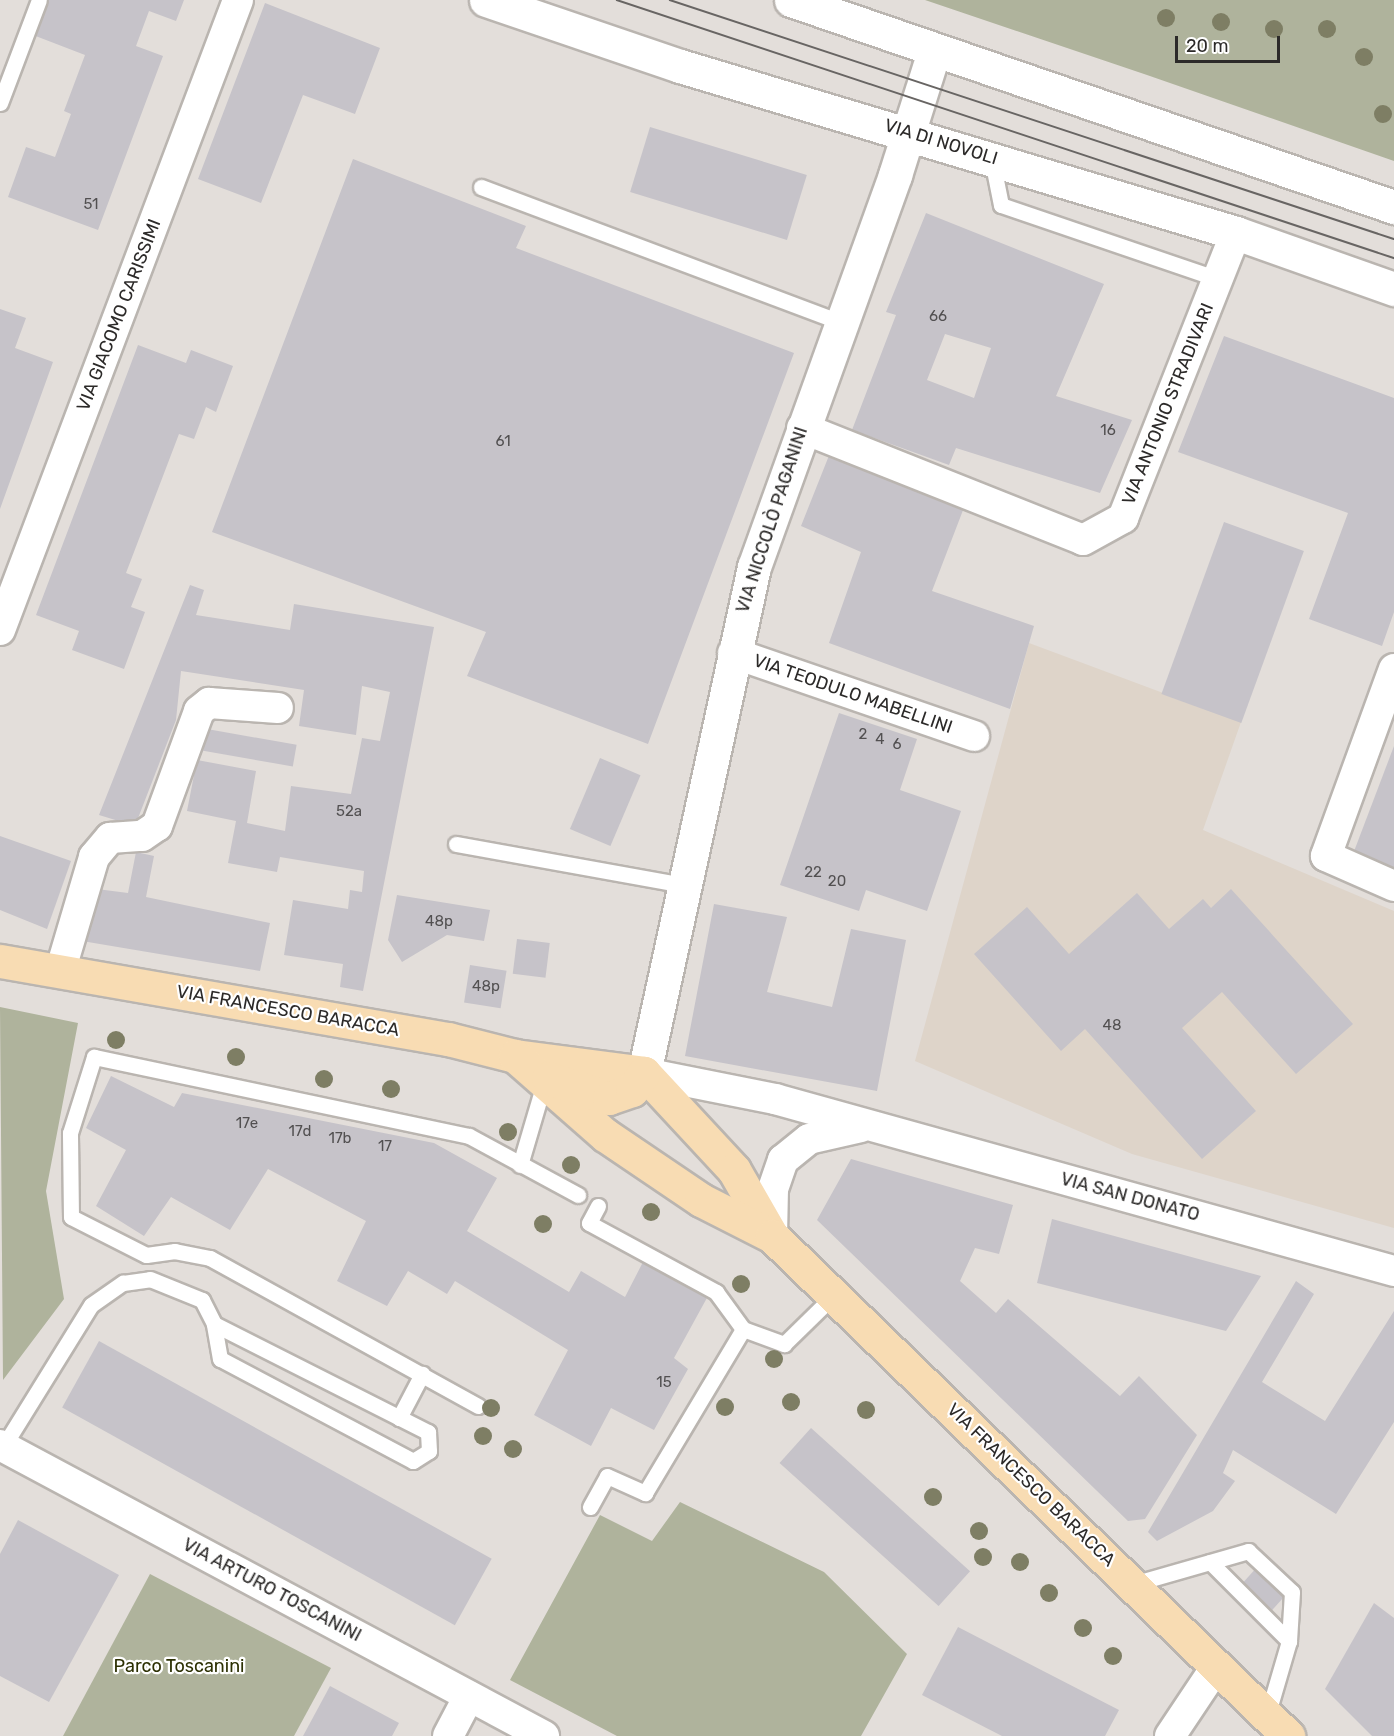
<!DOCTYPE html>
<html>
<head>
<meta charset="utf-8">
<style>
  body { margin:0 }
  #map { position:relative; width:1394px; height:1736px; overflow:hidden; background:#e3deda; font-family:Rubik,sans-serif }
  div>[style] { position:absolute }
  [style*='--x'] { left:calc(var(--x)*1px); top:calc(var(--y)*1px); width:calc(var(--w)*1px); rotate:calc(var(--a)*1deg) }
  .built>* { inset:0; background:#ded4c9 }
  .green>* { inset:0; background:#afb39c }
  .building>* { inset:0; background:#c6c3c9; transform-origin:0 0 }
  .roads { filter:drop-shadow(2px 0 #bab5b0) drop-shadow(-2px 0 #bab5b0) drop-shadow(0 2px #bab5b0) drop-shadow(0 -2px #bab5b0) }
  .service>* { height:15px; margin:-7.5px; padding:0 7.5px; transform-origin:7.5px; border-radius:7.5px; background:#fff }
  .minor>* { height:30px; margin:-15px; padding:0 15px; transform-origin:15px; border-radius:15px; background:#fff }
  .tertiary>* { height:33px; margin:-16.5px; padding:0 16.5px; transform-origin:16.5px; border-radius:16.5px; background:#fff }
  .primary>* { height:33px; margin:-16.5px; padding:0 16.5px; transform-origin:16.5px; border-radius:16.5px; background:#f8dcb3 }
  .tram>* { height:1.5px; margin:-0.75px; padding:0 0.75px; transform-origin:0.75px; border-radius:0.75px; background:#686563 }
  .trees>* { width:18px; height:18px; margin:-9px; border-radius:50%; background:#7e7e64 }
  span { translate:-50% -50%; white-space:nowrap; text-align:center; line-height:1.15; -webkit-text-stroke:4.5px #fff; paint-order:stroke }
  .number-label { font-size:15px; color:#525051 }
  .number-label span { -webkit-text-stroke-width:0 }
  .street-label { font-size:18px; color:#2c2a29 }
  .park-label { font-size:18px; color:#2c3003 }
  .scale { position:absolute; left:1175px; top:36px; width:105px; height:27px; box-sizing:border-box; border:3px solid #2c2a29; border-top:0; padding-left:8px; font-size:18px; line-height:21px; white-space:nowrap; color:#2c2a29; -webkit-text-stroke:4px #fff; paint-order:stroke }
</style>
</head>
<body>
<div id="map">
  <div class="built">
    <i style="clip-path:polygon(1029px 643px,1241px 722px,1203px 830px,1394px 911px,1394px 1228px,1132px 1154px,915px 1061px)"></i>
  </div>
  <div class="green">
    <i style="clip-path:polygon(925px 0,1394px 0,1394px 161px,1147px 75px)"></i>
    <i style="clip-path:polygon(0 1007px,78px 1023px,46px 1191px,64px 1299px,3px 1380px)"></i>
    <i style="clip-path:polygon(680px 1502px,824px 1572px,907px 1654px,861px 1736px,617px 1736px,510px 1680px,600px 1515px,652px 1541px)"></i>
    <i style="clip-path:polygon(150px 1574px,331px 1668px,294px 1736px,63px 1736px)"></i>
  </div>
  <div class="building">
    <i style="clip-path:polygon(46px 0,184px 0,176px 21px,149px 11px,136px 46px,163px 56px,98px 230px,8px 197px,26px 147px,55px 157px,71px 114px,64px 111px,85px 55px,33px 35px)"></i>
    <i style="clip-path:polygon(265px 3px,380px 48px,355px 114px,303px 95px,261px 203px,198px 179px)"></i>
    <i style="left:650px;top:127px;width:164px;height:68px;rotate:17deg"></i>
    <i style="clip-path:polygon(353px 159px,526px 226px,516px 248px,794px 353px,648px 744px,467px 676px,486px 632px,212px 532px)"></i>
    <i style="clip-path:polygon(evenodd,926px 213px,1104px 284px,1056px 396px,1132px 420px,1100px 493px,956px 448px,949px 465px,852px 430px,896px 315px,886px 312px,926px 213px,945px 334px,991px 348px,974px 398px,927px 380px,945px 334px)"></i>
    <i style="clip-path:polygon(0 309px,26px 318px,15px 348px,53px 362px,0 509px)"></i>
    <i style="clip-path:polygon(1224px 336px,1394px 398px,1394px 612px,1382px 646px,1309px 619px,1348px 513px,1178px 452px)"></i>
    <i style="clip-path:polygon(138px 345px,186px 363px,191px 350px,233px 366px,216px 412px,206px 407px,194px 439px,179px 434px,126px 573px,142px 579px,131px 607px,145px 612px,124px 669px,72px 650px,79px 631px,36px 615px)"></i>
    <i style="clip-path:polygon(830px 453px,965px 505px,932px 591px,1034px 626px,1010px 709px,829px 643px,861px 552px,801px 526px)"></i>
    <i style="left:1224px;top:522px;width:85px;height:183px;rotate:20deg"></i>
    <i style="clip-path:polygon(190px 585px,204px 590px,196px 615px,290px 630px,294px 604px,434px 627px,363px 991px,340px 987px,343px 964px,284px 955px,293px 900px,348px 909px,350px 890px,362px 892px,364px 871px,280px 857px,277px 872px,228px 863px,236px 821px,187px 811px,197px 760px,256px 771px,247px 823px,285px 831px,291px 786px,351px 794px,362px 738px,380px 741px,390px 692px,362px 686px,356px 735px,299px 726px,304px 690px,181px 671px,176px 720px,135px 826px,99px 815px)"></i>
    <i style="clip-path:polygon(839px 713px,917px 739px,900px 790px,961px 811px,927px 911px,866px 890px,859px 911px,780px 885px)"></i>
    <i style="left:207px;top:729px;width:91px;height:22px;rotate:10deg"></i>
    <i style="clip-path:polygon(1394px 746px,1394px 871px,1353px 854px)"></i>
    <i style="left:600px;top:758px;width:44px;height:77px;rotate:23deg"></i>
    <i style="clip-path:polygon(0 836px,71px 861px,47px 929px,0 910px)"></i>
    <i style="clip-path:polygon(136px 852px,154px 856px,146px 897px,270px 923px,260px 971px,76px 940px,89px 888px,128px 893px)"></i>
    <i style="clip-path:polygon(1231px 889px,1353px 1024px,1296px 1074px,1222px 992px,1182px 1028px,1256px 1111px,1202px 1159px,1085px 1029px,1061px 1051px,974px 954px,1027px 907px,1069px 954px,1137px 893px,1169px 929px,1203px 899px,1211px 908px)"></i>
    <i style="clip-path:polygon(397px 895px,490px 910px,484px 941px,447px 935px,402px 962px,388px 940px)"></i>
    <i style="clip-path:polygon(714px 904px,787px 917px,767px 992px,832px 1007px,851px 929px,906px 940px,877px 1091px,685px 1056px)"></i>
    <i style="left:517px;top:939px;width:33px;height:35px;rotate:7deg"></i>
    <i style="left:470px;top:965px;width:37px;height:38px;rotate:9deg"></i>
    <i style="clip-path:polygon(111px 1076px,174px 1107px,182px 1093px,434px 1143px,497px 1178px,467px 1231px,569px 1292px,581px 1271px,625px 1297px,643px 1262px,708px 1296px,674px 1358px,688px 1369px,654px 1430px,611px 1408px,591px 1446px,534px 1415px,568px 1350px,455px 1281px,447px 1294px,408px 1271px,387px 1306px,337px 1281px,366px 1221px,268px 1169px,230px 1230px,171px 1197px,144px 1236px,96px 1206px,126px 1150px,86px 1128px)"></i>
    <i style="clip-path:polygon(851px 1159px,1013px 1205px,999px 1254px,975px 1248px,960px 1281px,996px 1313px,1008px 1299px,1120px 1396px,1139px 1376px,1197px 1435px,1145px 1519px,1128px 1521px,817px 1220px)"></i>
    <i style="clip-path:polygon(1052px 1219px,1261px 1276px,1226px 1331px,1037px 1283px)"></i>
    <i style="clip-path:polygon(1296px 1281px,1314px 1294px,1262px 1382px,1325px 1421px,1394px 1311px,1394px 1422px,1336px 1514px,1233px 1450px,1223px 1473px,1235px 1481px,1213px 1511px,1157px 1541px,1148px 1532px)"></i>
    <i style="left:99px;top:1341px;width:449px;height:76px;rotate:29deg"></i>
    <i style="left:811px;top:1428px;width:214px;height:47px;rotate:42deg"></i>
    <i style="clip-path:polygon(18px 1520px,119px 1575px,49px 1702px,0 1676px,0 1554px)"></i>
    <i style="left:1258px;top:1566px;width:40px;height:40px;rotate:42deg"></i>
    <i style="clip-path:polygon(1374px 1603px,1394px 1618px,1394px 1736px,1372px 1736px,1325px 1689px)"></i>
    <i style="clip-path:polygon(958px 1627px,1119px 1710px,1105px 1736px,1002px 1736px,922px 1695px)"></i>
    <i style="clip-path:polygon(330px 1686px,399px 1723px,392px 1736px,303px 1736px)"></i>
  </div>
  <div class="roads">
    <div class="service">
      <i style="--x:0;--y:103;--w:110;--a:-69.3"></i>
      <i style="--x:992;--y:160;--w:46;--a:78.7"></i>
      <i style="--x:1001;--y:205;--w:229;--a:18.8"></i>
      <i style="--x:481;--y:187;--w:384;--a:20.6"></i>
      <i style="--x:456;--y:844;--w:233;--a:10.2"></i>
      <i style="--x:520;--y:1165;--w:89;--a:-73.6"></i>
      <i style="--x:598;--y:1206;--w:19;--a:118"></i>
      <i style="--x:589;--y:1223;--w:145;--a:28.5"></i>
      <i style="--x:716;--y:1292;--w:46;--a:53.9"></i>
      <i style="--x:478;--y:1406;--w:306;--a:-151.1"></i>
      <i style="--x:210;--y:1258;--w:36;--a:-169"></i>
      <i style="--x:175;--y:1251;--w:29;--a:172"></i>
      <i style="--x:146;--y:1255;--w:84;--a:-153.1"></i>
      <i style="--x:71;--y:1217;--w:84;--a:-90.7"></i>
      <i style="--x:70;--y:1133;--w:80;--a:-72.5"></i>
      <i style="--x:94;--y:1057;--w:383;--a:11.9"></i>
      <i style="--x:469;--y:1136;--w:124;--a:28.4"></i>
      <i style="--x:399;--y:1418;--w:50;--a:-62.4"></i>
      <i style="--x:3;--y:1447;--w:167;--a:-58.2"></i>
      <i style="--x:91;--y:1305;--w:39;--a:-35"></i>
      <i style="--x:123;--y:1283;--w:27;--a:-8"></i>
      <i style="--x:150;--y:1279;--w:56;--a:22"></i>
      <i style="--x:202;--y:1300;--w:27;--a:63"></i>
      <i style="--x:214;--y:1324;--w:240;--a:26.8"></i>
      <i style="--x:428;--y:1432;--w:19;--a:87"></i>
      <i style="--x:429;--y:1451;--w:19;--a:148"></i>
      <i style="--x:413;--y:1461;--w:218;--a:-152.1"></i>
      <i style="--x:220;--y:1359;--w:36;--a:-100"></i>
      <i style="--x:590;--y:1507;--w:35;--a:-61"></i>
      <i style="--x:607;--y:1476;--w:42;--a:24.1"></i>
      <i style="--x:645;--y:1493;--w:191;--a:-59.1"></i>
      <i style="--x:743;--y:1329;--w:44;--a:20.1"></i>
      <i style="--x:784;--y:1344;--w:70;--a:-44.4"></i>
      <i style="--x:1210;--y:1562;--w:112;--a:45"></i>
      <i style="--x:1133;--y:1584;--w:120;--a:-16"></i>
      <i style="--x:1248;--y:1551;--w:60;--a:43"></i>
      <i style="--x:1292;--y:1592;--w:49;--a:93.5"></i>
      <i style="--x:1289;--y:1641;--w:78;--a:106.3"></i>
    </div>
    <div class="minor">
      <i style="--x:802;--y:428;--w:302;--a:21.7"></i>
      <i style="--x:1083;--y:540;--w:46;--a:-28.8"></i>
      <i style="--x:1123;--y:518;--w:307;--a:-68.4"></i>
      <i style="--x:0;--y:630;--w:673;--a:-69.3"></i>
      <i style="--x:733;--y:653;--w:255;--a:19"></i>
      <i style="--x:1394;--y:669;--w:199;--a:110"></i>
      <i style="--x:1326;--y:856;--w:74;--a:23.8"></i>
      <i style="--x:60;--y:972;--w:120;--a:-73.5"></i>
      <i style="--x:94;--y:857;--w:25;--a:-50"></i>
      <i style="--x:110;--y:838;--w:32;--a:-4"></i>
      <i style="--x:142;--y:836;--w:18;--a:-34"></i>
      <i style="--x:157;--y:826;--w:122;--a:-69.9"></i>
      <i style="--x:199;--y:711;--w:13;--a:-39"></i>
      <i style="--x:209;--y:703;--w:69;--a:4.1"></i>
      <i style="--x:644;--y:1073;--w:134;--a:11.2"></i>
      <i style="--x:775;--y:1099;--w:642;--a:15.53"></i>
      <i style="--x:772;--y:1236;--w:47;--a:-88.8"></i>
      <i style="--x:773;--y:1189;--w:31;--a:-71"></i>
      <i style="--x:783;--y:1160;--w:33;--a:-39"></i>
      <i style="--x:809;--y:1139;--w:53;--a:-13"></i>
      <i style="--x:0;--y:1445;--w:617;--a:28.14"></i>
      <i style="--x:448;--y:1736;--w:45;--a:-62.3"></i>
      <i style="--x:1170;--y:1736;--w:83;--a:-56.3"></i>
    </div>
    <div class="tertiary">
      <i style="--x:486;--y:0;--w:205;--a:18.8"></i>
      <i style="--x:680;--y:66;--w:581;--a:16.72"></i>
      <i style="--x:1236;--y:233;--w:168;--a:19.5"></i>
      <i style="--x:791;--y:0;--w:638;--a:18.95"></i>
      <i style="--x:644;--y:1073;--w:518;--a:-77.74"></i>
      <i style="--x:754;--y:567;--w:417;--a:-70.2"></i>
      <i style="--x:895;--y:175;--w:130;--a:-72.5"></i>
    </div>
    <div class="primary">
      <i style="--x:0;--y:961;--w:455;--a:9.9"></i>
      <i style="--x:448;--y:1039;--w:69;--a:14.2"></i>
      <i style="--x:515;--y:1056;--w:130;--a:7.5"></i>
      <i style="--x:644;--y:1073;--w:132;--a:47.1"></i>
      <i style="--x:734;--y:1170;--w:76;--a:60.1"></i>
      <i style="--x:515;--y:1056;--w:120;--a:41.3"></i>
      <i style="--x:605;--y:1135;--w:116;--a:34.1"></i>
      <i style="--x:701;--y:1200;--w:80;--a:26.9"></i>
      <i style="--x:772;--y:1236;--w:719;--a:44.1"></i>
      <i style="--x:548;--y:1078;--w:64;--a:18.2"></i>
      <i style="--x:609;--y:1098;--w:24;--a:-19"></i>
      <i style="--x:632;--y:1090;--w:21;--a:-55"></i>
    </div>
  </div>
  <div class="tram">
    <i style="--x:617;--y:0;--w:819;--a:18.37"></i>
    <i style="--x:670;--y:0;--w:762;--a:18.27"></i>
  </div>
  <div class="trees">
    <i style="left:1166px;top:18px"></i>
    <i style="left:1221px;top:22px"></i>
    <i style="left:1274px;top:29px"></i>
    <i style="left:1327px;top:29px"></i>
    <i style="left:1364px;top:57px"></i>
    <i style="left:1383px;top:114px"></i>
    <i style="left:116px;top:1040px"></i>
    <i style="left:236px;top:1057px"></i>
    <i style="left:324px;top:1079px"></i>
    <i style="left:391px;top:1089px"></i>
    <i style="left:508px;top:1132px"></i>
    <i style="left:571px;top:1165px"></i>
    <i style="left:651px;top:1212px"></i>
    <i style="left:543px;top:1224px"></i>
    <i style="left:741px;top:1284px"></i>
    <i style="left:774px;top:1359px"></i>
    <i style="left:791px;top:1402px"></i>
    <i style="left:725px;top:1407px"></i>
    <i style="left:491px;top:1408px"></i>
    <i style="left:866px;top:1410px"></i>
    <i style="left:483px;top:1436px"></i>
    <i style="left:513px;top:1449px"></i>
    <i style="left:933px;top:1497px"></i>
    <i style="left:979px;top:1531px"></i>
    <i style="left:983px;top:1557px"></i>
    <i style="left:1020px;top:1562px"></i>
    <i style="left:1049px;top:1593px"></i>
    <i style="left:1083px;top:1628px"></i>
    <i style="left:1113px;top:1656px"></i>
  </div>
  <div class="number-label">
    <span style="left:91px;top:205px">51</span>
    <span style="left:938px;top:317px">66</span>
    <span style="left:1108px;top:431px">16</span>
    <span style="left:503px;top:442px">61</span>
    <span style="left:863px;top:735px">2</span>
    <span style="left:880px;top:740px">4</span>
    <span style="left:897px;top:745px">6</span>
    <span style="left:349px;top:812px">52a</span>
    <span style="left:813px;top:873px">22</span>
    <span style="left:837px;top:882px">20</span>
    <span style="left:439px;top:922px">48p</span>
    <span style="left:486px;top:987px">48p</span>
    <span style="left:1112px;top:1026px">48</span>
    <span style="left:247px;top:1124px">17e</span>
    <span style="left:300px;top:1132px">17d</span>
    <span style="left:340px;top:1139px">17b</span>
    <span style="left:385px;top:1147px">17</span>
    <span style="left:664px;top:1383px">15</span>
  </div>
  <div class="street-label">
    <span style="left:941px;top:142px;rotate:17deg">VIA DI NOVOLI</span>
    <span style="left:119px;top:315px;rotate:-69deg">VIA GIACOMO CARISSIMI</span>
    <span style="left:1168px;top:404px;rotate:-68deg">VIA ANTONIO STRADIVARI</span>
    <span style="left:772px;top:520px;rotate:-72deg">VIA NICCOLÒ PAGANINI</span>
    <span style="left:853px;top:694px;rotate:19deg">VIA TEODULO MABELLINI</span>
    <span style="left:288px;top:1011px;rotate:10deg">VIA FRANCESCO BARACCA</span>
    <span style="left:1130px;top:1197px;rotate:15deg">VIA SAN DONATO</span>
    <span style="left:1031px;top:1485px;rotate:44deg">VIA FRANCESCO BARACCA</span>
    <span style="left:272px;top:1590px;rotate:28deg">VIA ARTURO TOSCANINI</span>
  </div>
  <div class="park-label">
    <span style="left:179px;top:1666px">Parco Toscanini</span>
  </div>
  <div class="scale">20 m</div>
</div>
</body>
</html>
